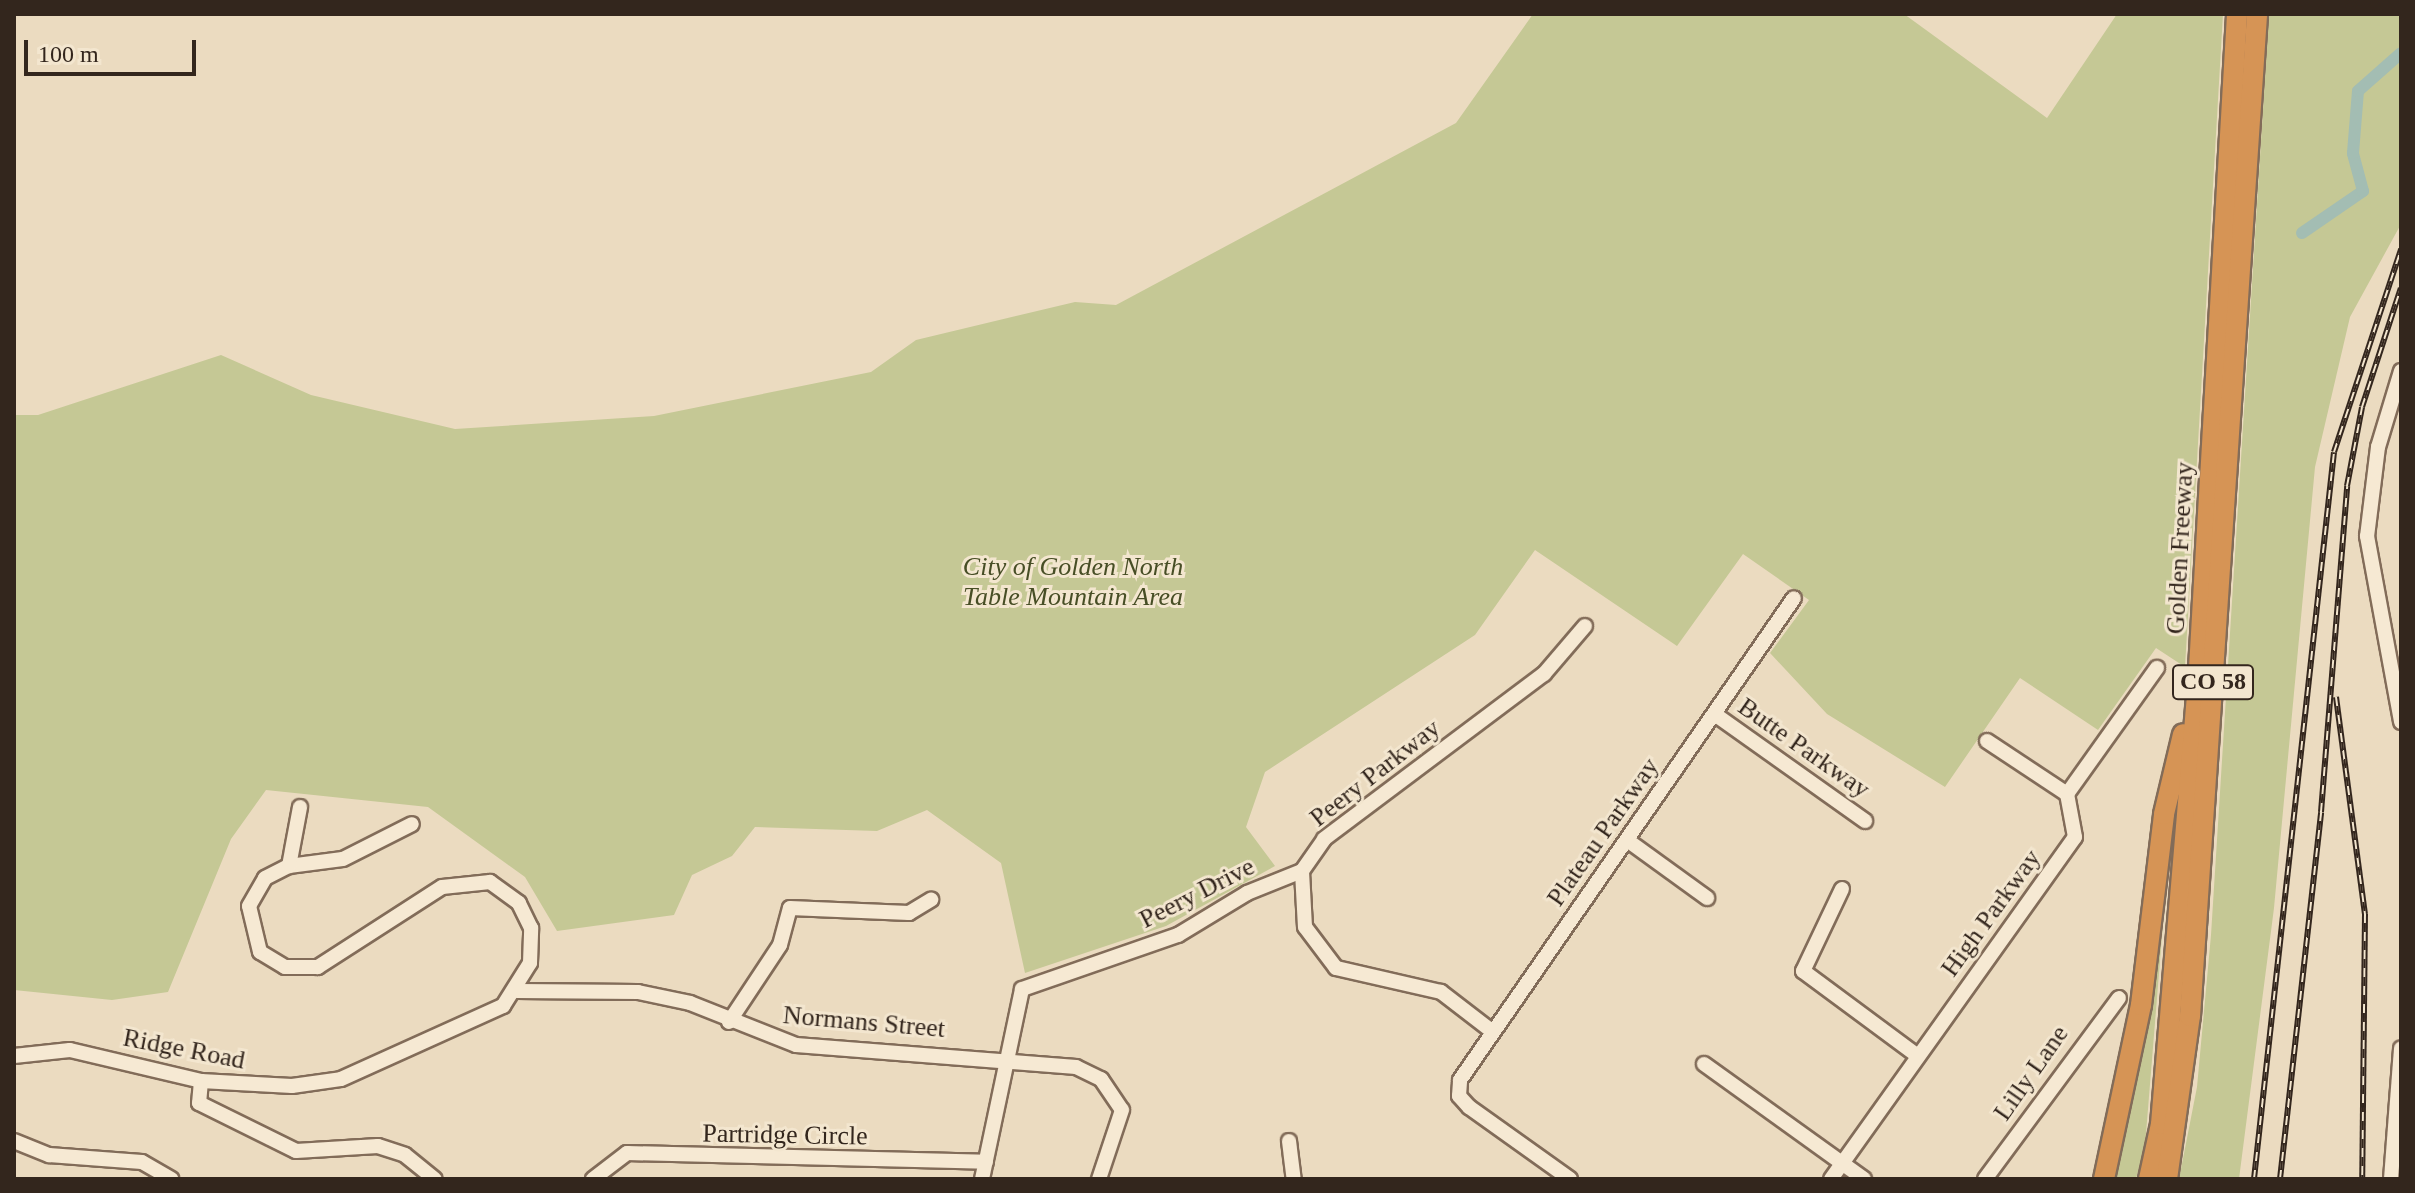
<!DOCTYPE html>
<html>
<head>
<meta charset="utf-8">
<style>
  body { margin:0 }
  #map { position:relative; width:2415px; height:1193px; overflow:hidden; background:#ebdbc0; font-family:Georgia,serif }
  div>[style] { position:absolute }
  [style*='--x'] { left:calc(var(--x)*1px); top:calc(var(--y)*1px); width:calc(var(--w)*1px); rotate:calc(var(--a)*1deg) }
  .green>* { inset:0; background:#c5c895 }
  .canal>* { height:12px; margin:-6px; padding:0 6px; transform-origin:6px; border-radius:6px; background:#a3bdb3 }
  .roads { filter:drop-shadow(2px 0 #826c59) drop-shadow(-2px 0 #826c59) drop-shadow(0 2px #826c59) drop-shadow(0 -2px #826c59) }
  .minor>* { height:14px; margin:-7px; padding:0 7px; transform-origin:7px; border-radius:7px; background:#f6e9d3 }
  .highway>* { height:20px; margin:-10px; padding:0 10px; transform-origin:10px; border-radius:10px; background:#d69455 }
  .rail>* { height:6px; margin-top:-3px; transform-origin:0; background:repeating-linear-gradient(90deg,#f3e6cf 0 9px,#33261d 0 18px); box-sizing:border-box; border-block:2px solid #33261d }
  span { translate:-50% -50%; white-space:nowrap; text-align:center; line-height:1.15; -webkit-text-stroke:6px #f3e6cf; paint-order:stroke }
  .shield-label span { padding:2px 6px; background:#f3e6cf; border:2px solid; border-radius:6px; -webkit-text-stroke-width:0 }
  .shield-label { font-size:24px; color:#33261d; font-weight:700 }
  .street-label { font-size:26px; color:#33261d }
  .park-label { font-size:26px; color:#474e25; font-style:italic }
  .frame { position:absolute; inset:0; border:16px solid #33261d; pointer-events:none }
  .scale { position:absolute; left:24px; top:40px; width:172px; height:36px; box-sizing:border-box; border:4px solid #33261d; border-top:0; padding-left:10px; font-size:24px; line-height:28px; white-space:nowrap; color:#33261d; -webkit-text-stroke:6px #f3e6cf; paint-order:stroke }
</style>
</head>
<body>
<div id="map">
  <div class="green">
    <i style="clip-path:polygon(1533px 14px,1904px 14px,2047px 118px,2117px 14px,2223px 14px,2185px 667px,2156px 648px,2098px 730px,2020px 678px,1945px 787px,1827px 714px,1770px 653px,1809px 600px,1743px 554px,1677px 646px,1535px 550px,1475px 635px,1265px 772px,1246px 827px,1275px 866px,1166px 926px,1025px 973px,1001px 863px,927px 810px,877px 831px,755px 827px,732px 856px,692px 875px,674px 915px,557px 931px,525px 877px,428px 807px,266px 790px,231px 839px,168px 992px,112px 1000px,14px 990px,14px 415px,38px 415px,221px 355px,311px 395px,455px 429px,654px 416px,871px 372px,916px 340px,1075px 302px,1116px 305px,1456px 123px)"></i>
    <i style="clip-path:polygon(2269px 14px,2401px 14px,2401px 224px,2350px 317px,2315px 467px,2274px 908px,2239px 1179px,2179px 1179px,2197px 1087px,2211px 935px)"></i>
    <i style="clip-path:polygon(2172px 813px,2145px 1146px,2136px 1179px,2107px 1179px)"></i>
  </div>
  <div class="canal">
    <i style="--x:2302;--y:233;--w:74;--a:-34.5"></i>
    <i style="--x:2363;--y:191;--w:39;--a:-105"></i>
    <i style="--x:2353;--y:153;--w:62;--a:-85.4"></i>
    <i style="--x:2358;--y:91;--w:57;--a:-41.5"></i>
  </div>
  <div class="roads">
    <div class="minor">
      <i style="--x:2401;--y:371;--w:79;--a:106.8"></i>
      <i style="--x:2378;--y:447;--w:90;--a:97"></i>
      <i style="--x:2367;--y:536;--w:189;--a:79.6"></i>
      <i style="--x:1716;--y:715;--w:183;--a:35.4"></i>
      <i style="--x:1987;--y:741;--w:96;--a:33.5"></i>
      <i style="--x:1627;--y:840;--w:99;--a:35.9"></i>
      <i style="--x:289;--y:866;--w:54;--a:-7.4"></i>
      <i style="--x:343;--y:859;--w:77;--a:-26.9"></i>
      <i style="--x:1842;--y:889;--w:91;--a:115.4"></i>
      <i style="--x:1803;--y:971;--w:143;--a:36.5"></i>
      <i style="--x:517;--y:991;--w:121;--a:0.5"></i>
      <i style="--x:638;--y:992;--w:53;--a:11.9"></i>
      <i style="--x:690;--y:1003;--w:114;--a:21.6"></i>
      <i style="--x:796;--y:1045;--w:281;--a:4.5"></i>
      <i style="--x:1076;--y:1067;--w:28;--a:26"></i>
      <i style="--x:1101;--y:1079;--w:37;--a:56"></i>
      <i style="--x:1122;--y:1110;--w:73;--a:108.4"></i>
      <i style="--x:729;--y:1022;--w:92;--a:-56.5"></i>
      <i style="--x:780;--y:945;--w:38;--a:-75"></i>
      <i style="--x:790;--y:908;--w:119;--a:2.4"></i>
      <i style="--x:909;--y:913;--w:26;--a:-31"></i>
      <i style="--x:1493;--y:1032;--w:66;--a:-142.4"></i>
      <i style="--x:1441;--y:992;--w:108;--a:-167.1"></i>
      <i style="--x:1336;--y:968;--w:51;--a:-127.1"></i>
      <i style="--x:1305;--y:927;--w:56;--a:-93.1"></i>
      <i style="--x:1302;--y:871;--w:39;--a:-55"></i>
      <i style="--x:1324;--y:839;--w:275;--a:-36.9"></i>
      <i style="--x:1544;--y:674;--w:63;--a:-49.5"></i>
      <i style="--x:14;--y:1056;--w:56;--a:-6.1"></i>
      <i style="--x:70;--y:1050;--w:135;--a:13.3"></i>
      <i style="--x:201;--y:1081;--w:91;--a:3.1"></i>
      <i style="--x:292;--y:1086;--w:49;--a:-8.1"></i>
      <i style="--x:341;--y:1079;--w:178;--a:-24.3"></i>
      <i style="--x:503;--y:1006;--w:51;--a:-57.9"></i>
      <i style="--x:530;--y:963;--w:35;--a:-88"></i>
      <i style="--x:531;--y:928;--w:28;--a:-116"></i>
      <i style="--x:519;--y:903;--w:36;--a:-144"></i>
      <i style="--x:490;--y:882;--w:48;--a:174.1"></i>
      <i style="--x:442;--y:887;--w:148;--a:147.2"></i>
      <i style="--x:318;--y:967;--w:33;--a:180"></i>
      <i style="--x:285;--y:967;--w:29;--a:-149"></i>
      <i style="--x:260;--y:952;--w:47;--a:-103.4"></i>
      <i style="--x:249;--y:906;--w:32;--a:-60"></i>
      <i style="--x:265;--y:878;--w:27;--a:-27"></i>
      <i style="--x:289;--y:866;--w:60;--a:-79.4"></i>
      <i style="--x:1704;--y:1064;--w:197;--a:35.7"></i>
      <i style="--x:201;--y:1081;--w:22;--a:95"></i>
      <i style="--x:199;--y:1103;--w:108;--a:26.3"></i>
      <i style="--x:296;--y:1151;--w:82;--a:-3.5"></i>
      <i style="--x:378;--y:1146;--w:28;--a:18"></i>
      <i style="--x:405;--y:1155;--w:38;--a:39"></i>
      <i style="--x:14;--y:1141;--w:38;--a:22"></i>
      <i style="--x:49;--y:1155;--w:93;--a:4.3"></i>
      <i style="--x:142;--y:1162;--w:34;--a:30"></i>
      <i style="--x:1289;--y:1141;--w:38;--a:83"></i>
      <i style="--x:593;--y:1179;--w:43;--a:-37.4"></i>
      <i style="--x:627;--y:1153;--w:359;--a:1.4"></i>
      <i style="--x:982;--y:1179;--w:194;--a:-78.1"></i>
      <i style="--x:1022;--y:989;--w:165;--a:-19.1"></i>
      <i style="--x:1178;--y:935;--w:81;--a:-31.3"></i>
      <i style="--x:1247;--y:893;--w:59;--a:-21.8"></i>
      <i style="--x:1570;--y:1179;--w:124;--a:-144.5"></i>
      <i style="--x:1469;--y:1107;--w:15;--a:-132"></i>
      <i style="--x:1459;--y:1096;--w:16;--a:-86"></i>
      <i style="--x:1460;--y:1080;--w:586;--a:-55.28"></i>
      <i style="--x:1831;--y:1179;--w:420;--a:-54.5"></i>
      <i style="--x:2075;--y:837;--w:44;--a:-100.5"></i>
      <i style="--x:2067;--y:794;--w:155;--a:-54.5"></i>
      <i style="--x:1985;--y:1179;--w:225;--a:-53.5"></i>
      <i style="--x:2391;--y:1179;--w:131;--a:-85.6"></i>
    </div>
    <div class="highway">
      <i style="--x:2104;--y:1179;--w:178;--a:-78"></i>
      <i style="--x:2141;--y:1005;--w:192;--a:-83.1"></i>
      <i style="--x:2164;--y:814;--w:82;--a:-76.6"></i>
      <i style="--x:2149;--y:1179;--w:56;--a:-77.7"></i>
      <i style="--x:2161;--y:1124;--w:458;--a:-85.2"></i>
      <i style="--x:2199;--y:668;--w:655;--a:-86.67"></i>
      <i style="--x:2167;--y:1179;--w:165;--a:-82"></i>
      <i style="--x:2190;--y:1016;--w:1004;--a:-86.17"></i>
    </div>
  </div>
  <div class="rail">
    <i style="--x:2336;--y:697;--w:219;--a:82.4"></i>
    <i style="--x:2365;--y:914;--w:265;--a:90.6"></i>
    <i style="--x:2254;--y:1179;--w:731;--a:-83.72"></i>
    <i style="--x:2334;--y:452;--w:214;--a:-71.7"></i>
    <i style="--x:2280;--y:1179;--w:369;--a:-83.6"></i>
    <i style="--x:2321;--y:812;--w:327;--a:-85.4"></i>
    <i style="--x:2347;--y:486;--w:80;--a:-79.2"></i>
    <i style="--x:2362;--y:407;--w:125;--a:-71.9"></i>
  </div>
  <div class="shield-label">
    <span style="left:2213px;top:682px">CO 58</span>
  </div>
  <div class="street-label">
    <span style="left:2180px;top:548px;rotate:-87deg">Golden Freeway</span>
    <span style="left:1804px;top:748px;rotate:35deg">Butte Parkway</span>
    <span style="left:1375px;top:773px;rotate:-38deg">Peery Parkway</span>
    <span style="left:1603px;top:832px;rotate:-55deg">Plateau Parkway</span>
    <span style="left:1197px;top:893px;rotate:-27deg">Peery Drive</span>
    <span style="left:1991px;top:913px;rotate:-54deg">High Parkway</span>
    <span style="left:864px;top:1022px;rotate:5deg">Normans Street</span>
    <span style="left:184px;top:1049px;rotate:11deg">Ridge Road</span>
    <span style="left:2031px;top:1073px;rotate:-55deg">Lilly Lane</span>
    <span style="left:785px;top:1135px;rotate:1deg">Partridge Circle</span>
  </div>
  <div class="park-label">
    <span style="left:1073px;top:582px">City of Golden North<br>Table Mountain Area</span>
  </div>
  <div class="frame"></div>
  <div class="scale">100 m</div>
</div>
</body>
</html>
